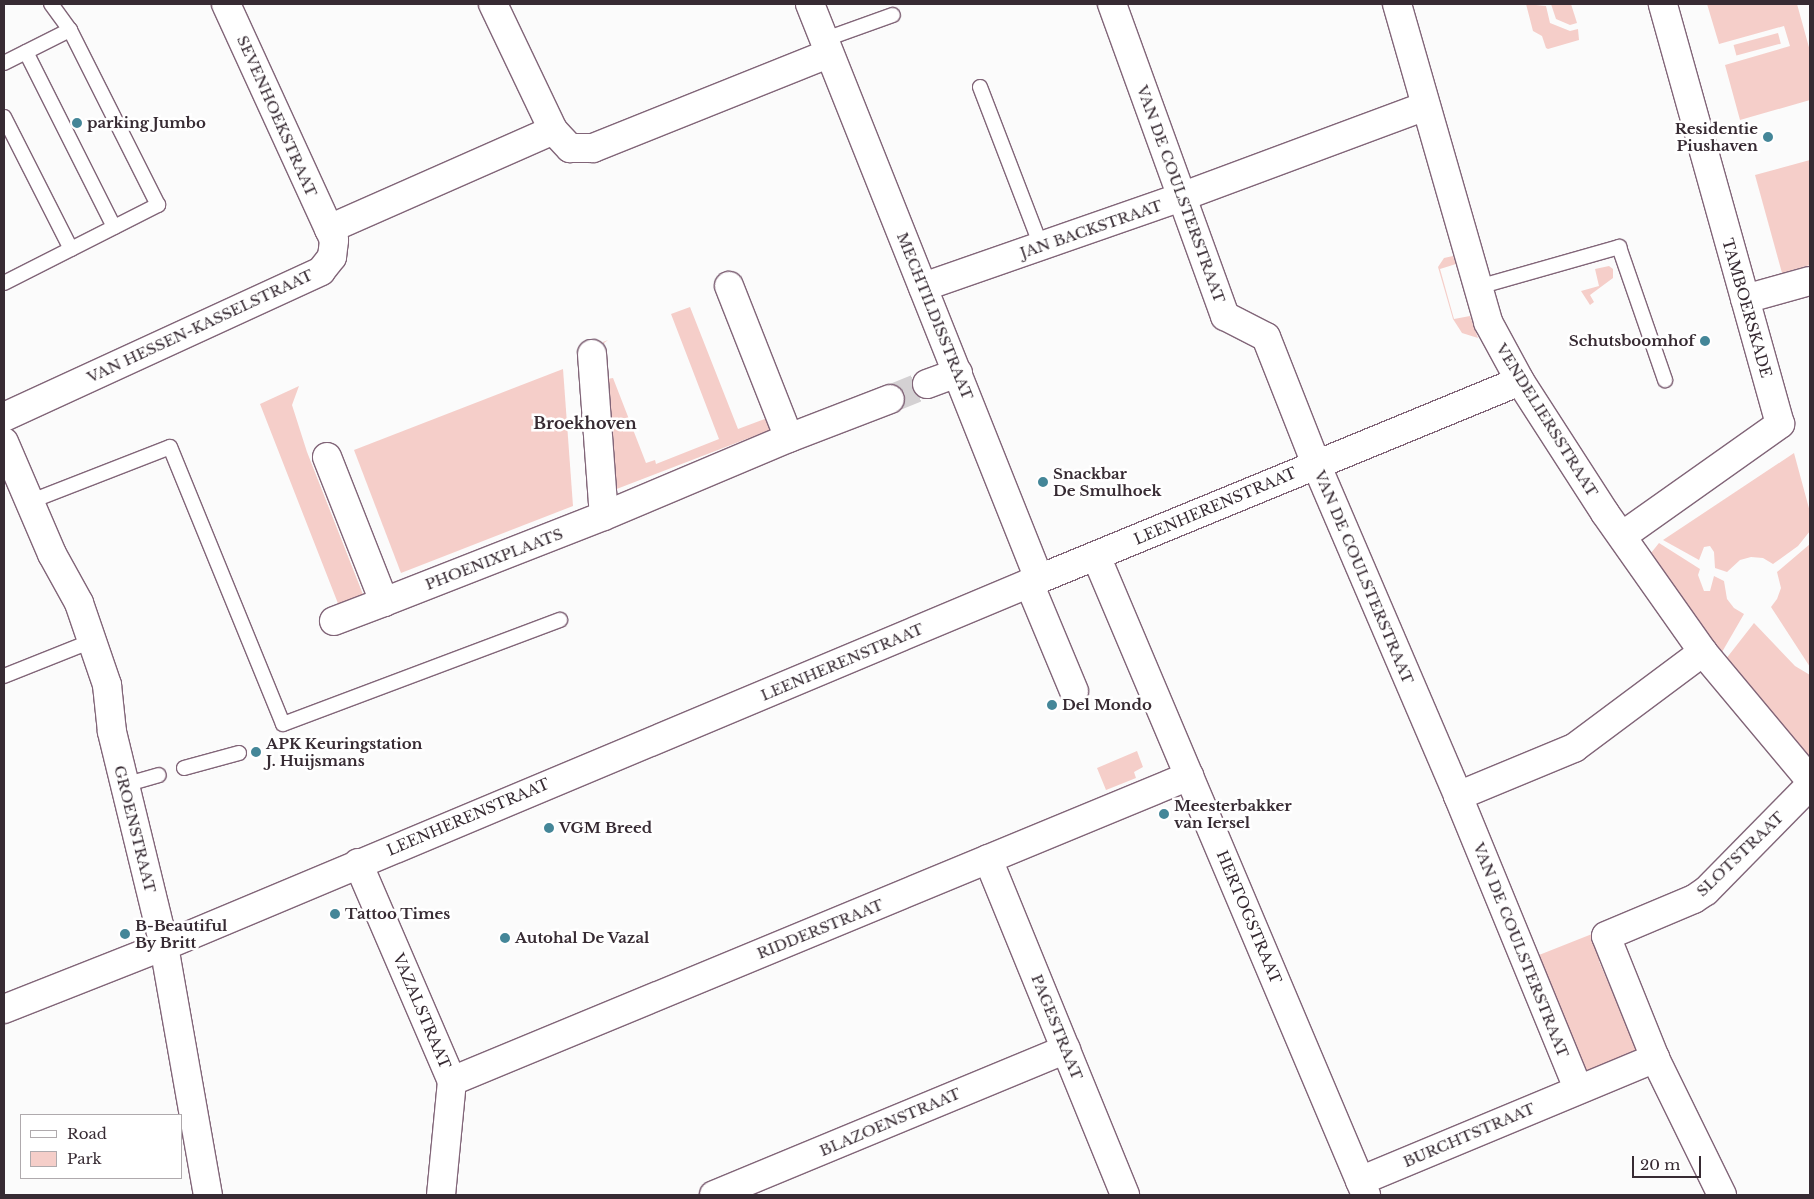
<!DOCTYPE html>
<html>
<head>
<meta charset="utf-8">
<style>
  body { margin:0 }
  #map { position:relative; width:1814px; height:1199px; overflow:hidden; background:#fbfbfb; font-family:"Libre Baskerville",serif }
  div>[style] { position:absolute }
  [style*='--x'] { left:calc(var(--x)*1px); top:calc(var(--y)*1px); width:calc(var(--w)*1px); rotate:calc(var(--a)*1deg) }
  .green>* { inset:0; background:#f5cec9; transform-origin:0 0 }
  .pier>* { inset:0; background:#fbfbfb }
  .street-tunnel>* { height:28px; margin-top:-14px; transform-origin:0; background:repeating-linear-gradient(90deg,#d4d1d3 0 28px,transparent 0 42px) }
  .roads { filter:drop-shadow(1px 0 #816578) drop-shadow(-1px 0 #816578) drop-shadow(0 1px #816578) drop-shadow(0 -1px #816578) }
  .lane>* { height:14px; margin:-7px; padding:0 7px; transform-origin:7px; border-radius:7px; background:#fff }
  .street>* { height:28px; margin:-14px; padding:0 14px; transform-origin:14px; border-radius:14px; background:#fff }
  .secondary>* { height:28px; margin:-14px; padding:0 14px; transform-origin:14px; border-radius:14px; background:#fff }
  .dots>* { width:14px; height:14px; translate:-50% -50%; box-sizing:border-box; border:2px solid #fff; border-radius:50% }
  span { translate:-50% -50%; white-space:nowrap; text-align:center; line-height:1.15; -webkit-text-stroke:5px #fff; paint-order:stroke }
  .street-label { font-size:15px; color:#372b33 }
  .poi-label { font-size:15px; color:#372b33; font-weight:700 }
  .left { translate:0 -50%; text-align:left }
  .right { translate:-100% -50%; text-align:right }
  .neighbourhood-label { font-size:16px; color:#372b33; font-weight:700 }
  .frame { position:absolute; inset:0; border:5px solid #372b33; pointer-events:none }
  .legend { position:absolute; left:20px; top:1114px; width:162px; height:65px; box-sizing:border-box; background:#fff; border:1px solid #afaaad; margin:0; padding:6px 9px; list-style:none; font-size:15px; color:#372b33 }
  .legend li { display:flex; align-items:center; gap:10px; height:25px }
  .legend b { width:25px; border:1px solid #afaaad }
  .scale { position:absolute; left:1632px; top:1156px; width:69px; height:22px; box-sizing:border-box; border:2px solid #372b33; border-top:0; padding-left:6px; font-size:15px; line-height:18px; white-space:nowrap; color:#372b33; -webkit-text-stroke:4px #fff; paint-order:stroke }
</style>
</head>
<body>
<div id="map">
  <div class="green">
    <i style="clip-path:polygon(1526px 4px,1546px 6px,1550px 23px,1570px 31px,1578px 29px,1579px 40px,1548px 49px,1546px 48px,1542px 36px,1533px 31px)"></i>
    <i style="clip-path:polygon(1551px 4px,1571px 4px,1577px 23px,1570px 25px,1556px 19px)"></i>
    <i style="clip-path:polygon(1707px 4px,1797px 4px,1810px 51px,1810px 100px,1740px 120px,1725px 65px,1790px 46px,1784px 26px,1719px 44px)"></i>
    <i style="left:1778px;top:33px;width:11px;height:46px;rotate:75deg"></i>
    <i style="clip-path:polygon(1810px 160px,1810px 265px,1782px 273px,1755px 175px)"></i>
    <i style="clip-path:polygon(1453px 256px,1456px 264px,1440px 269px,1454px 319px,1470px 316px,1478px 338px,1462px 333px,1453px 319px,1438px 267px,1444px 258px)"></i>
    <i style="clip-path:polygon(1609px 266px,1613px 269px,1613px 278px,1590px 295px,1594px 302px,1590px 305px,1581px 291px,1599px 286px,1595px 269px)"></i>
    <i style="clip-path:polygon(690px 307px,738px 429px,770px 417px,775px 428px,614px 490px,603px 342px,608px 340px,604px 343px,607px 379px,613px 378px,646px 463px,655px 460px,656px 464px,719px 439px,671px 314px)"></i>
    <i style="clip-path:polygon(563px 369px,573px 506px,401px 573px,354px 450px)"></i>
    <i style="clip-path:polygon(299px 386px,292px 405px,307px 452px,364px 597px,339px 606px,260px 404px)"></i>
    <i style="clip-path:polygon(1794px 453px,1810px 512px,1810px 531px,1798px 546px,1773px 564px,1763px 558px,1751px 557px,1740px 560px,1727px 572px,1715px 568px,1714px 552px,1710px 546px,1704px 547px,1699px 560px,1663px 540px)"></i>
    <i style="clip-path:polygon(1659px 543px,1700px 569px,1698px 575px,1704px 591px,1710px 591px,1714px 576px,1724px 581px,1727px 599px,1734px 608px,1744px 614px,1718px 659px,1651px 562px,1651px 553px)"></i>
    <i style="clip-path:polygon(1810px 544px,1810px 667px,1771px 607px,1777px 599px,1781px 588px,1777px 572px)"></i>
    <i style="clip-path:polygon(1754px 623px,1795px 666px,1810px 675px,1810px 759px,1805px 764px,1722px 664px)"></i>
    <i style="clip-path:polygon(1137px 751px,1143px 767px,1134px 772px,1136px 778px,1106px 790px,1097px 768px)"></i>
    <i style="clip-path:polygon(1597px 932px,1606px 957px,1599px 961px,1639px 1053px,1588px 1072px,1580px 1067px,1534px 957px)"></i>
  </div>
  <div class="pier">
    <i style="clip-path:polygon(1810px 294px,1810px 345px,1803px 347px,1790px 299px)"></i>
  </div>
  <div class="street-tunnel">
    <i style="--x:890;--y:399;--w:40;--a:-22"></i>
  </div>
  <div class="roads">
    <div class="lane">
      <i style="--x:823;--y:40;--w:74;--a:-19.7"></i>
      <i style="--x:26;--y:52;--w:196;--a:63.3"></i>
      <i style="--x:4;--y:63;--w:74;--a:-26.6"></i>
      <i style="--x:980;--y:87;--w:170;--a:69"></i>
      <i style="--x:4;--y:117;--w:148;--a:63.1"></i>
      <i style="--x:4;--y:283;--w:173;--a:-26.9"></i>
      <i style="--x:158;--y:205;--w:196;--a:-116.7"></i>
      <i style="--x:70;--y:30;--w:32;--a:-126"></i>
      <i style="--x:1478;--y:287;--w:147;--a:-15.8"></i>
      <i style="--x:1619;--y:247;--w:141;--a:70.9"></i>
      <i style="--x:29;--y:502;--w:151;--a:-21.3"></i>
      <i style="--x:170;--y:447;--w:299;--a:67.8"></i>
      <i style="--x:283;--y:724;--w:296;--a:-20.6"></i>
      <i style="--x:4;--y:676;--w:97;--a:-21.8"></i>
      <i style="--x:184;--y:768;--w:57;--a:-15.3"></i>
      <i style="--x:124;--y:785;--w:36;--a:-16"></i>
    </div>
    <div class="street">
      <i style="--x:226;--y:4;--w:247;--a:65.4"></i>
      <i style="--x:493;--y:4;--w:140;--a:64.5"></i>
      <i style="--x:810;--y:4;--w:619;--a:68.28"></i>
      <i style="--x:1112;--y:4;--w:332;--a:70.1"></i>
      <i style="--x:1225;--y:316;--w:46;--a:27.1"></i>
      <i style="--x:1266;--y:337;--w:136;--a:68.5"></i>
      <i style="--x:1316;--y:464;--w:361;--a:66.8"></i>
      <i style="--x:1458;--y:796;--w:317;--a:67.7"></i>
      <i style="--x:1397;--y:4;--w:331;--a:74"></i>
      <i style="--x:1488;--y:322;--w:67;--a:61.5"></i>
      <i style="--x:1520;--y:381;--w:157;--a:57.2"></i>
      <i style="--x:1605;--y:513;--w:170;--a:54.8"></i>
      <i style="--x:1703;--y:652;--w:167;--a:50.1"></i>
      <i style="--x:729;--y:286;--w:163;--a:68.5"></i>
      <i style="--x:923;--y:287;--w:273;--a:-19.2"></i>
      <i style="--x:1181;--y:197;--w:261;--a:-20.4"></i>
      <i style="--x:1745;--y:299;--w:67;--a:-15.5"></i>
      <i style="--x:592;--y:354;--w:162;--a:85.8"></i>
      <i style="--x:927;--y:384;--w:33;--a:-20"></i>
      <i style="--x:4;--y:417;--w:349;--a:-24.7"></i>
      <i style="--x:321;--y:271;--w:18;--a:-52"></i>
      <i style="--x:332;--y:257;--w:17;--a:-83"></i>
      <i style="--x:334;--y:240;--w:12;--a:-114"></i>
      <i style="--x:329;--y:229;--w:245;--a:-23.8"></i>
      <i style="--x:553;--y:130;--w:25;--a:47"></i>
      <i style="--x:570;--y:148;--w:23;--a:0"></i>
      <i style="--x:593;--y:148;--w:253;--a:-21.8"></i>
      <i style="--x:327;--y:457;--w:156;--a:68.5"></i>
      <i style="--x:384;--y:602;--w:236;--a:-21.4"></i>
      <i style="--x:604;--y:516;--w:201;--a:-22.9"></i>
      <i style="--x:789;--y:438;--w:108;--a:-21.1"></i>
      <i style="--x:1622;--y:536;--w:194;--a:-35.3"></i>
      <i style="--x:1780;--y:424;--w:436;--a:-105.6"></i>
      <i style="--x:1096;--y:556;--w:694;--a:67.09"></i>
      <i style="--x:1029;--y:583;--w:117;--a:67.4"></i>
      <i style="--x:334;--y:621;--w:53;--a:-20.8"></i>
      <i style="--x:1458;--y:796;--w:126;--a:-22.5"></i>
      <i style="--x:1574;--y:748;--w:161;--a:-36.7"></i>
      <i style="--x:988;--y:859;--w:363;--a:67.8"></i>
      <i style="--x:358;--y:863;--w:237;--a:66.7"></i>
      <i style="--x:452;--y:1081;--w:115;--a:95.5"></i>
      <i style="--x:4;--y:1009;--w:172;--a:-21.5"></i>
      <i style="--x:164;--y:946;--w:949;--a:-22.75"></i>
      <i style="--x:1039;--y:579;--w:520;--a:-22.37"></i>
      <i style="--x:452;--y:1081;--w:798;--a:-22.48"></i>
      <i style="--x:1360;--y:1181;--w:320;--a:-22.6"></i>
      <i style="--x:714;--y:1195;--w:381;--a:-22.5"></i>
      <i style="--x:1722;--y:1195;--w:153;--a:-116.1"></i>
      <i style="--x:1655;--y:1058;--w:131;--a:-111.9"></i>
      <i style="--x:1606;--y:936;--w:95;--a:-22.8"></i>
      <i style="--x:1694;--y:899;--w:14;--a:-34"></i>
      <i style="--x:1706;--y:891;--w:148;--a:-45.5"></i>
    </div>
    <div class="secondary">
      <i style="--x:4;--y:442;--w:122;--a:66.8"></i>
      <i style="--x:52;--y:554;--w:56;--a:61.1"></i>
      <i style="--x:79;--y:603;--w:87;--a:71.1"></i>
      <i style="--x:107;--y:685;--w:47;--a:83.9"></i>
      <i style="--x:112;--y:732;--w:220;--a:76.3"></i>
      <i style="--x:164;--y:946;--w:253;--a:80"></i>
    </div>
  </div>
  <div class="dots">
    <i style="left:77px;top:123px;background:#448698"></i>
    <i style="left:1768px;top:137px;background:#448698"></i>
    <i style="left:1705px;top:341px;background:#448698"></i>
    <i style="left:1043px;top:482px;background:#448698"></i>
    <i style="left:1052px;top:705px;background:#448698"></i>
    <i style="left:256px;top:752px;background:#448698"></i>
    <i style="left:1164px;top:814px;background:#448698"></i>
    <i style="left:549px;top:828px;background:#448698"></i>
    <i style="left:335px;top:914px;background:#448698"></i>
    <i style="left:125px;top:934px;background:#448698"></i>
    <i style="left:505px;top:938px;background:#448698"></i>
  </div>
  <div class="street-label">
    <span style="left:277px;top:116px;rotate:66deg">SEVENHOEKSTRAAT</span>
    <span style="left:1181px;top:194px;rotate:70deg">VAN DE COULSTERSTRAAT</span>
    <span style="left:1091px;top:229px;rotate:-19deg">JAN BACKSTRAAT</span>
    <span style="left:1747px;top:308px;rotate:74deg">TAMBOERSKADE</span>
    <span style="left:935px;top:316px;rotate:68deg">MECHTILDISSTRAAT</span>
    <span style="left:200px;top:326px;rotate:-25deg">VAN HESSEN-KASSELSTRAAT</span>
    <span style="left:1547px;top:420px;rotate:58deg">VENDELIERSSTRAAT</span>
    <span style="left:1215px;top:506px;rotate:-23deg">LEENHERENSTRAAT</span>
    <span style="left:494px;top:559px;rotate:-21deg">PHOENIXPLAATS</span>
    <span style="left:1364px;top:577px;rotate:67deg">VAN DE COULSTERSTRAAT</span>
    <span style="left:842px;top:662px;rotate:-23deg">LEENHERENSTRAAT</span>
    <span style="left:468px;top:817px;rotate:-23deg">LEENHERENSTRAAT</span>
    <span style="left:135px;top:829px;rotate:76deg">GROENSTRAAT</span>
    <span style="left:1740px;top:854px;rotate:-44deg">SLOTSTRAAT</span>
    <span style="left:1249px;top:917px;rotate:67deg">HERTOGSTRAAT</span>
    <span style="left:820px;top:929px;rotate:-22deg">RIDDERSTRAAT</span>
    <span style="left:1521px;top:950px;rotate:68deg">VAN DE COULSTERSTRAAT</span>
    <span style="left:422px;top:1011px;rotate:67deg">VAZALSTRAAT</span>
    <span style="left:1057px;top:1027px;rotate:68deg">PAGESTRAAT</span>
    <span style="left:890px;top:1122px;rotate:-23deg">BLAZOENSTRAAT</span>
    <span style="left:1469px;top:1135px;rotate:-23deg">BURCHTSTRAAT</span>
  </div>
  <div class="poi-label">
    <span class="left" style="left:87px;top:123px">parking Jumbo</span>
    <span class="right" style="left:1758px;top:137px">Residentie<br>Piushaven</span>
    <span class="right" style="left:1695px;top:341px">Schutsboomhof</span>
    <span class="left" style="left:1053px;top:482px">Snackbar<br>De Smulhoek</span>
    <span class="left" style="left:1062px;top:705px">Del Mondo</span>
    <span class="left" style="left:266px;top:752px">APK Keuringstation<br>J. Huijsmans</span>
    <span class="left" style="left:1174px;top:814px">Meesterbakker<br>van Iersel</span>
    <span class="left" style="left:559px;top:828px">VGM Breed</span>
    <span class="left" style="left:345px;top:914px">Tattoo Times</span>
    <span class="left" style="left:135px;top:934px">B-Beautiful<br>By Britt</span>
    <span class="left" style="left:515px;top:938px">Autohal De Vazal</span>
  </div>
  <div class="neighbourhood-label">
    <span style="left:585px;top:423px">Broekhoven</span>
  </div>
  <div class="frame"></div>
  <ul class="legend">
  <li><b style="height:6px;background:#fff"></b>Road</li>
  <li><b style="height:14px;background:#f5cec9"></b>Park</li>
  </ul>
  <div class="scale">20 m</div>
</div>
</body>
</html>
